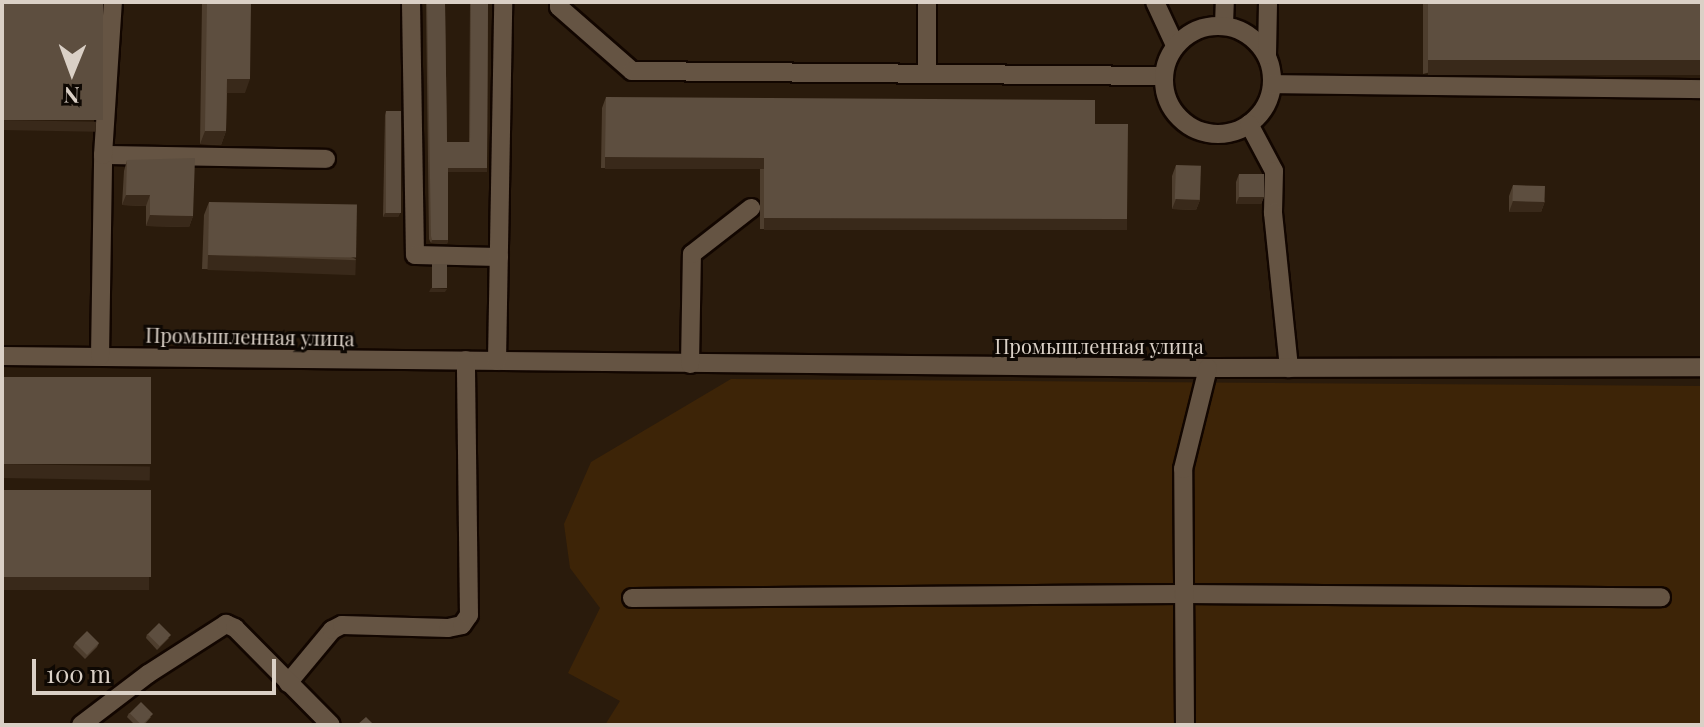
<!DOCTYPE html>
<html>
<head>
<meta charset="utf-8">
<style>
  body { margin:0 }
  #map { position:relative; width:1704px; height:727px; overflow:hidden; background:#2a1b0c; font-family:"Playfair Display",serif }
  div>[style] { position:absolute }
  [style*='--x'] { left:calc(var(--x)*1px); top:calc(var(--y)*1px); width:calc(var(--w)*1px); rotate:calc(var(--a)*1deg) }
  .green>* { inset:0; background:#3d2407 }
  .roads { filter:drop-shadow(2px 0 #120600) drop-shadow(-2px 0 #120600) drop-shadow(0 2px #120600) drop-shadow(0 -2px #120600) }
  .minor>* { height:18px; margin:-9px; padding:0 9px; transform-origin:9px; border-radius:9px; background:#655443 }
  .minor>.ring { margin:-9px; padding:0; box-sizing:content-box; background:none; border:18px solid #655443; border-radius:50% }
  .wall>* { inset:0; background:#4e3e2e }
  .shaded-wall>* { inset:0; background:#39291a; transform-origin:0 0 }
  .building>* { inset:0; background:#5d4e3f; transform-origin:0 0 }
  span { translate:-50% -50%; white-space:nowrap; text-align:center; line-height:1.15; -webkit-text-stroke:6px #0e0803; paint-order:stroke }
  .street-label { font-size:20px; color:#dad0c6 }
  .frame { position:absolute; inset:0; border:4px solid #dad0c6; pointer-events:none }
  .north { position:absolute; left:32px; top:32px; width:80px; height:80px; -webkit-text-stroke:6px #0e0803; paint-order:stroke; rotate:181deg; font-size:22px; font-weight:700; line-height:32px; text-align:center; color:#dad0c6 }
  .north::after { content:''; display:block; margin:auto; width:28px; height:36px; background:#dad0c6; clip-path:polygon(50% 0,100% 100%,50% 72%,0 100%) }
  .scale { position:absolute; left:32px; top:659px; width:244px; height:36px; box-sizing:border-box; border:4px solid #dad0c6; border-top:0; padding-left:10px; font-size:24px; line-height:28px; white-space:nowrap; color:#dad0c6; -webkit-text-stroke:6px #0e0803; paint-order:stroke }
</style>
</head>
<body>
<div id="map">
  <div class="green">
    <i style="clip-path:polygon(731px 379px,1702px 386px,1702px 725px,605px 725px,620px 701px,568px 673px,600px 608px,570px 568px,564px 524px,591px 462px)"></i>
  </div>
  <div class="roads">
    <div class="minor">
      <i style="--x:411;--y:2;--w:253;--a:89.1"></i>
      <i style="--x:415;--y:255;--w:84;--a:1.4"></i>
      <i style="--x:559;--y:2;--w:5;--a:90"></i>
      <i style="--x:559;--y:7;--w:97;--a:41.2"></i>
      <i style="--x:632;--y:71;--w:531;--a:0.54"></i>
      <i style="--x:1155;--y:2;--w:47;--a:65.1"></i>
      <i style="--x:1224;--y:25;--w:23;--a:-88"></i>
      <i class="ring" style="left:1164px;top:26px;width:90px;height:90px"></i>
      <i style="--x:1267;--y:55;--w:53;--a:-88.9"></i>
      <i style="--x:927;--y:72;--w:70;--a:-90"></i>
      <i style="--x:1272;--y:84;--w:430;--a:0.7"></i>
      <i style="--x:1249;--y:124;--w:53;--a:62"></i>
      <i style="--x:1274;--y:171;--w:42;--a:91.4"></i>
      <i style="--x:1273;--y:213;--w:156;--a:84.1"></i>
      <i style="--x:103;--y:155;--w:223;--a:1"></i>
      <i style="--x:2;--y:356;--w:1206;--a:0.57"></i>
      <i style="--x:1208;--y:368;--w:494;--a:-0.1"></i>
      <i style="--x:100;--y:356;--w:201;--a:-89.1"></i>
      <i style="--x:103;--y:155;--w:153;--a:-86.3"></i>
      <i style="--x:497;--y:361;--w:359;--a:-89"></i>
      <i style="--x:690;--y:364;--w:110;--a:-89"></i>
      <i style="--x:692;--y:254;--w:75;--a:-37.9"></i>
      <i style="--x:632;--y:598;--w:551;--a:-0.42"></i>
      <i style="--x:1183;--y:594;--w:478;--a:0.4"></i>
      <i style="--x:288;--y:683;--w:69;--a:-50.3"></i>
      <i style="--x:332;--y:630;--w:11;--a:-27"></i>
      <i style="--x:342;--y:625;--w:106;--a:1.6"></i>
      <i style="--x:448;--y:628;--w:14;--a:-12"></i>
      <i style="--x:462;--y:625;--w:12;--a:-55"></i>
      <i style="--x:469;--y:615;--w:255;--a:-90.7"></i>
      <i style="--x:81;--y:725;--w:84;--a:-37.3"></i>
      <i style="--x:148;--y:674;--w:93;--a:-32.7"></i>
      <i style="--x:226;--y:624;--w:10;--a:24"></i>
      <i style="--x:235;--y:628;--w:136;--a:45.3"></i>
      <i style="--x:1185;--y:725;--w:256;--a:-90.4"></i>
      <i style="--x:1183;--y:469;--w:104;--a:-76.1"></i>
    </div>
  </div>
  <div class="wall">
    <i style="clip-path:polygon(202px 2px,251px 2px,245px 93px,227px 93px,226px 131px,221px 145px,200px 144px)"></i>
    <i style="clip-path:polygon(426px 2px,445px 2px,447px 142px,469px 142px,470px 2px,488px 2px,487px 168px,486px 172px,448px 172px,448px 240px,447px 244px,431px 243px,429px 239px)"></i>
    <i style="clip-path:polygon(1423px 2px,1702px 2px,1423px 74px)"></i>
    <i style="clip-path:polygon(606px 97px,1095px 124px,1127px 219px,1123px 230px,760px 229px,760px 169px,601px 168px,602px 108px)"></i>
    <i style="clip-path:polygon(386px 111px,400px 213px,398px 217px,383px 217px,385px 115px)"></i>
    <i style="clip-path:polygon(127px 160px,193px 216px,189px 227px,146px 226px,146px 206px,122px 205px,124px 171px)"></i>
    <i style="clip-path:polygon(1176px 165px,1200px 200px,1196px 210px,1172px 209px,1172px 176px)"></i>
    <i style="clip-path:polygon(1239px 174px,1264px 197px,1261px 204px,1236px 204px,1236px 182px)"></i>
    <i style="clip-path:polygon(1513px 185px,1545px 201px,1541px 212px,1509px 212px,1509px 196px)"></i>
    <i style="clip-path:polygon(209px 202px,356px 259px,351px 272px,202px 269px,204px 215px)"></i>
    <i style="clip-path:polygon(147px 634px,169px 638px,157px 650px,146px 638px)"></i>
    <i style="clip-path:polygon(75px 643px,99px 643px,97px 647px,85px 659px,73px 647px)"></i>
    <i style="clip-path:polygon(129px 713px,151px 717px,144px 725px,135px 725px,127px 717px)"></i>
  </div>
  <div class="shaded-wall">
    <i style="left:1428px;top:60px;width:274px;height:15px"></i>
    <i style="clip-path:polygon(227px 79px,250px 79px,245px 93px,222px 93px)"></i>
    <i style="left:2px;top:120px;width:94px;height:10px;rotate:1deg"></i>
    <i style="clip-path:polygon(205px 131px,226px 131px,221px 145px,200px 144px)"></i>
    <i style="left:605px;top:157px;width:159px;height:12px"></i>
    <i style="left:448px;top:168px;width:39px;height:4px"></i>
    <i style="clip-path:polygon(126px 195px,150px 195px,146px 206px,122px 205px)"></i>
    <i style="clip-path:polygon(1239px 197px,1264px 197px,1261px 204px,1236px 204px)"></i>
    <i style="clip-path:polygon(1176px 199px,1200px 200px,1196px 210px,1172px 209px)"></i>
    <i style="clip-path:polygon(1513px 201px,1545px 201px,1541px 212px,1509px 212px)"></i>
    <i style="clip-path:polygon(385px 213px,400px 213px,398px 217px,383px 217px)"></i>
    <i style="clip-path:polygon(150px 215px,193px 216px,189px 227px,146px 226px)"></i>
    <i style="left:764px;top:218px;width:363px;height:12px"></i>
    <i style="clip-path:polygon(432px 240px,448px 240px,447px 244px,431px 243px)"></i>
    <i style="left:208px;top:255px;width:148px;height:15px;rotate:2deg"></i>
    <i style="clip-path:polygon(431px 288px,447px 289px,445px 292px,429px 292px)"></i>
    <i style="left:2px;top:464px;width:148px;height:14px;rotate:1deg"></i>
    <i style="left:2px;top:577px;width:147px;height:13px"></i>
  </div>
  <div class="building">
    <i style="left:2px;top:2px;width:101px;height:118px"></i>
    <i style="clip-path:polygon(207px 2px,251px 2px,250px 79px,227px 79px,226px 131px,205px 131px)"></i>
    <i style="clip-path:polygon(427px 2px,445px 2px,447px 142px,470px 142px,471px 2px,488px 2px,487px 168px,448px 168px,448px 240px,432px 240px,431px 236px)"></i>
    <i style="left:1428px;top:2px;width:274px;height:58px"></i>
    <i style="clip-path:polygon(606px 97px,1095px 100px,1095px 124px,1128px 124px,1127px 219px,764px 218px,764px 158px,605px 157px)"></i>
    <i style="left:386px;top:111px;width:15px;height:102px"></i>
    <i style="clip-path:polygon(195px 158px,193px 216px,150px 215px,150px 195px,126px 195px,127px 160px)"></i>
    <i style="left:1176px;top:165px;width:25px;height:34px;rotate:2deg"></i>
    <i style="left:1239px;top:174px;width:25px;height:23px"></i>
    <i style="left:1513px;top:185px;width:32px;height:16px;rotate:2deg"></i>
    <i style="left:209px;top:202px;width:148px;height:53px;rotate:1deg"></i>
    <i style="left:432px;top:264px;width:15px;height:24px"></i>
    <i style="left:2px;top:377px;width:149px;height:87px"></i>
    <i style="left:2px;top:490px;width:149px;height:87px"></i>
    <i style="left:159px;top:623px;width:17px;height:16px;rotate:45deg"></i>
    <i style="left:87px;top:631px;width:17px;height:17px;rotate:45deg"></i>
    <i style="left:141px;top:702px;width:17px;height:16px;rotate:45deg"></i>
    <i style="clip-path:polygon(366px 717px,374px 725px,357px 725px)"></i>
  </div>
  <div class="street-label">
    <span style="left:250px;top:336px;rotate:1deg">Промышленная улица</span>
    <span style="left:1099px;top:345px">Промышленная улица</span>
  </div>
  <div class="frame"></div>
  <div class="north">N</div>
  <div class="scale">100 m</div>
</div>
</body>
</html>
